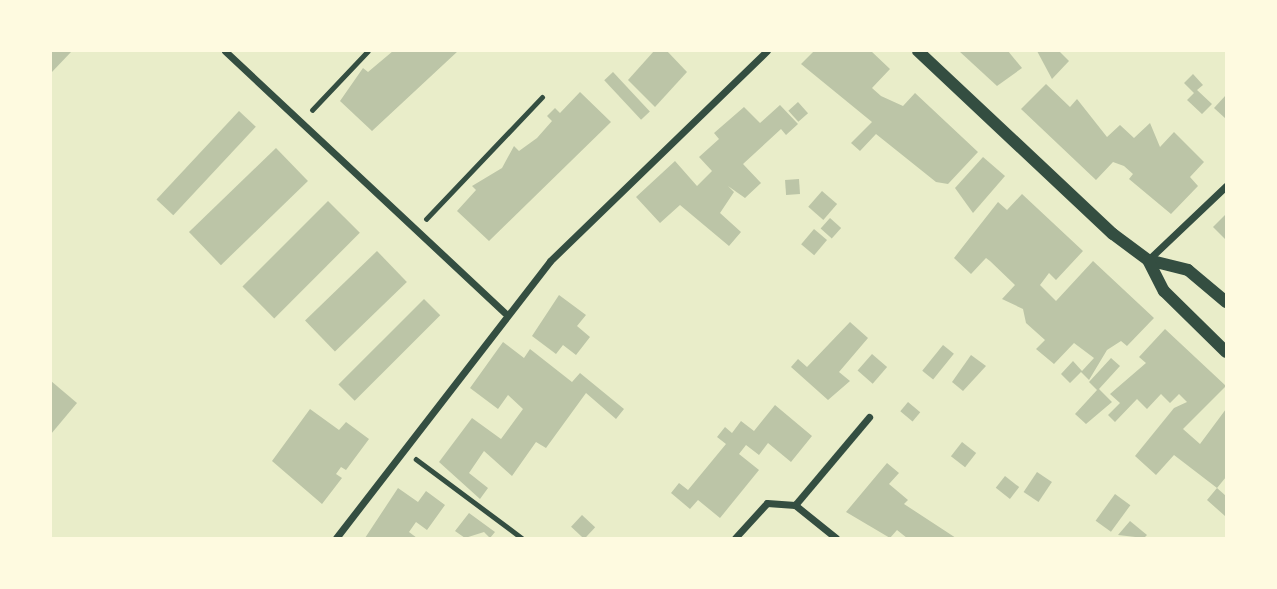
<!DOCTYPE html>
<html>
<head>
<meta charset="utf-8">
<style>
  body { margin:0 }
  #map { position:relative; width:1277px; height:589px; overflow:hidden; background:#e9edc9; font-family:"PT Sans",sans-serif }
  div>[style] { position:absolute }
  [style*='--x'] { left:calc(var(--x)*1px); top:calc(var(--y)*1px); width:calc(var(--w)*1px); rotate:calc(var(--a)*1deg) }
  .building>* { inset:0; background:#bcc5a7; transform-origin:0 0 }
  .path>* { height:4.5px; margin:-2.25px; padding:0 2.25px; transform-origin:2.25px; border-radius:2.25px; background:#344e41 }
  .minor>* { height:7px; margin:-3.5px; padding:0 3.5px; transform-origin:3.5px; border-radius:3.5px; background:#344e41 }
  .tertiary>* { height:12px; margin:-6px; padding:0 6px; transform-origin:6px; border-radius:6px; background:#344e41 }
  span { translate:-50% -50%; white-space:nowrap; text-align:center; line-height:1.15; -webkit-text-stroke:7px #fefae0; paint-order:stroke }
  .frame { position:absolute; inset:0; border:52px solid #fefae0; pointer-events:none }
</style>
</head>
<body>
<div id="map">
  <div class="building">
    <i style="clip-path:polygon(51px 51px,72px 51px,51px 73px)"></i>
    <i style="clip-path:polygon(393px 51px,458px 51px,372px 131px,340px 101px,363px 68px,368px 72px)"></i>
    <i style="clip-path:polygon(654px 51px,667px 51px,687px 72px,655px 107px,628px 80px)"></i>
    <i style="clip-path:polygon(814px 51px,871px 51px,890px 69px,872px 88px,881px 96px,903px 106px,915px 93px,978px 152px,948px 184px,936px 182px,876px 134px,860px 151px,851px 143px,872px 122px,801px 64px)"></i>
    <i style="clip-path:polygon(959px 51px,1008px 51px,1022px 68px,997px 86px)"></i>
    <i style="clip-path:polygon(1037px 51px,1059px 51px,1069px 61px,1052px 79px)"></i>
    <i style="left:613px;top:72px;width:54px;height:12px;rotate:47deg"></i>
    <i style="clip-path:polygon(1193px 74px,1203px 85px,1197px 90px,1212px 104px,1202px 114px,1187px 100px,1194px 93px,1184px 83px)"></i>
    <i style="clip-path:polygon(1046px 84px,1070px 107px,1077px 99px,1107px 137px,1120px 125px,1134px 138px,1150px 123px,1160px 147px,1174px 132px,1204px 162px,1190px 177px,1198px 186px,1171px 214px,1129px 179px,1133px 174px,1124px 166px,1113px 162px,1096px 180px,1021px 109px)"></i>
    <i style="clip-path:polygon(580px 92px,611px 122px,489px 241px,457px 211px,476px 190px,472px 186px,502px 168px,514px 146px,519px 151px,537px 138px,552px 121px,547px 116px,555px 108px,560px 113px)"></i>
    <i style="clip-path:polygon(1226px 95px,1226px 119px,1214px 108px)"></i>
    <i style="left:798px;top:102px;width:15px;height:13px;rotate:48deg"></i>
    <i style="clip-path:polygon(780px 105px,798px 124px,786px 135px,781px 129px,743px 164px,761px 183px,745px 198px,728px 186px,734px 192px,720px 213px,741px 232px,729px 246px,680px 205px,660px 223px,636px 197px,675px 161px,697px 186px,712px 171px,699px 157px,719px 139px,714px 133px,744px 107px,760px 123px)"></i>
    <i style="left:239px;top:111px;width:23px;height:121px;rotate:43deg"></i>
    <i style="left:276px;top:148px;width:46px;height:121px;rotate:46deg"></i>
    <i style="clip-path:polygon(983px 157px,1005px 176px,973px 213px,955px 188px)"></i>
    <i style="left:799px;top:179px;width:15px;height:14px;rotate:86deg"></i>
    <i style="left:822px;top:191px;width:20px;height:21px;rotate:41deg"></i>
    <i style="clip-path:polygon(1022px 194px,1083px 251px,1056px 280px,1049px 273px,1040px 285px,1056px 301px,1093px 261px,1154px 318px,1127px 346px,1121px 341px,1107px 350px,1089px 380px,1081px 372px,1070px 383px,1061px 374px,1073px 361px,1082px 371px,1094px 358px,1074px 343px,1054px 364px,1036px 349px,1045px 340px,1026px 323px,1023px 309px,1002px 299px,1015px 285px,990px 261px,986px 258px,971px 274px,954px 258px,998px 202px,1007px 210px)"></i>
    <i style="left:328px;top:201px;width:45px;height:121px;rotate:45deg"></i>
    <i style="clip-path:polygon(1226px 214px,1226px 240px,1213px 227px)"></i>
    <i style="left:830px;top:218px;width:15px;height:14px;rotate:42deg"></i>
    <i style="left:814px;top:229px;width:17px;height:20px;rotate:40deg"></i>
    <i style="left:377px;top:251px;width:43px;height:100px;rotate:46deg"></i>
    <i style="clip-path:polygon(559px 295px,586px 315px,577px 326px,590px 337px,576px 355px,563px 345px,556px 354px,532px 336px)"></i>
    <i style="left:424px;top:299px;width:23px;height:121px;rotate:45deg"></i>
    <i style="clip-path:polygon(850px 322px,868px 338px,839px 372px,850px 381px,828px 400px,791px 367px,798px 359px,807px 367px)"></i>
    <i style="clip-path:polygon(1165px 329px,1226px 386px,1183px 429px,1200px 444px,1226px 409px,1226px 477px,1217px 488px,1226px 496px,1225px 516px,1207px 500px,1217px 488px,1174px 455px,1156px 475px,1135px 456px,1174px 408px,1187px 402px,1179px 394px,1170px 403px,1161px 394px,1147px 409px,1137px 399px,1115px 422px,1108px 415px,1120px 403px,1110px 394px,1146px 363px,1139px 357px)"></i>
    <i style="clip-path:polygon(503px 342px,524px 358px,530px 349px,572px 382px,580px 373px,624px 409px,616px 419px,586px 393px,546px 448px,536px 442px,512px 476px,484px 451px,469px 473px,488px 488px,480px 499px,439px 462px,472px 418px,501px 439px,523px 409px,508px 395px,498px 409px,470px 388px)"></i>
    <i style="left:943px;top:345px;width:14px;height:33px;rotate:39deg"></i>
    <i style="left:872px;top:354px;width:20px;height:22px;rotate:41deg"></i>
    <i style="clip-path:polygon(971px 355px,986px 366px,963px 391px,952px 382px)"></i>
    <i style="clip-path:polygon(1111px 358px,1120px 366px,1099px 389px,1112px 402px,1086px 424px,1075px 414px,1097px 390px,1089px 382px)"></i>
    <i style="clip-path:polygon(51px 381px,77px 403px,51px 434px)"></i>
    <i style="left:908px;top:402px;width:16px;height:12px;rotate:40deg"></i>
    <i style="clip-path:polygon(775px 405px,812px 436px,791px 462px,768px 443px,759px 455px,746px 445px,739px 454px,759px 470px,720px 518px,698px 500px,690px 509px,671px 493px,679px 483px,688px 490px,726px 444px,717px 437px,725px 427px,732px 433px,741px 421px,754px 431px)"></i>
    <i style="clip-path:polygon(310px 409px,339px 430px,346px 422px,369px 439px,346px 470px,341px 467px,336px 474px,342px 478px,322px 504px,272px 461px)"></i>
    <i style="left:962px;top:442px;width:18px;height:18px;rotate:38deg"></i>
    <i style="clip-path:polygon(887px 463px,899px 473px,889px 484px,908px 500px,904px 504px,956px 538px,907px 538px,897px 530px,890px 538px,846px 512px)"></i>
    <i style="left:1037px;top:472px;width:18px;height:24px;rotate:34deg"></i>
    <i style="left:1005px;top:476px;width:18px;height:15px;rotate:38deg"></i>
    <i style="clip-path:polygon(398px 488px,418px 502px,426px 491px,445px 505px,427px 530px,416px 522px,409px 532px,417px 538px,365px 538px)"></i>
    <i style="left:1115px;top:494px;width:19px;height:33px;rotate:36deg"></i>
    <i style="clip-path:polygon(469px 513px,495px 532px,490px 538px,484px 532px,465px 538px,455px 531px)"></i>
    <i style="left:582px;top:515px;width:18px;height:16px;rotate:43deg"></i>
    <i style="clip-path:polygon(1130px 521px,1147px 535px,1144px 538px,1118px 535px)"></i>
  </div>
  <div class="path">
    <i style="--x:312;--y:110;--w:81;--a:-46.5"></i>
    <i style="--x:426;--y:219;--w:168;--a:-46.4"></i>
    <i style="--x:416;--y:459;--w:132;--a:36.7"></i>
  </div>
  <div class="minor">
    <i style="--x:225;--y:51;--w:383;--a:43.1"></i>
    <i style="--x:1148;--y:260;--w:108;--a:-43.5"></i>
    <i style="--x:336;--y:538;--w:350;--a:-52.3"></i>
    <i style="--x:550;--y:261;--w:302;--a:-44.1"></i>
    <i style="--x:735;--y:538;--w:47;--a:-47.6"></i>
    <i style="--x:767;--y:503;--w:28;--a:4"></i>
    <i style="--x:836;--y:538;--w:53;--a:-141.2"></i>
    <i style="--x:795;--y:505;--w:115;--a:-49.9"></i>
  </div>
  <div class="tertiary">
    <i style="--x:918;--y:51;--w:267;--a:43.2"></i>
    <i style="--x:1113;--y:234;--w:44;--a:36.6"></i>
    <i style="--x:1148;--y:260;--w:41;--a:14"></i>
    <i style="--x:1188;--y:270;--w:50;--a:40.1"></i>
    <i style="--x:1148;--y:260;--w:35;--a:63"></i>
    <i style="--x:1164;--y:291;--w:87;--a:44.5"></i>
  </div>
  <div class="frame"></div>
</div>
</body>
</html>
